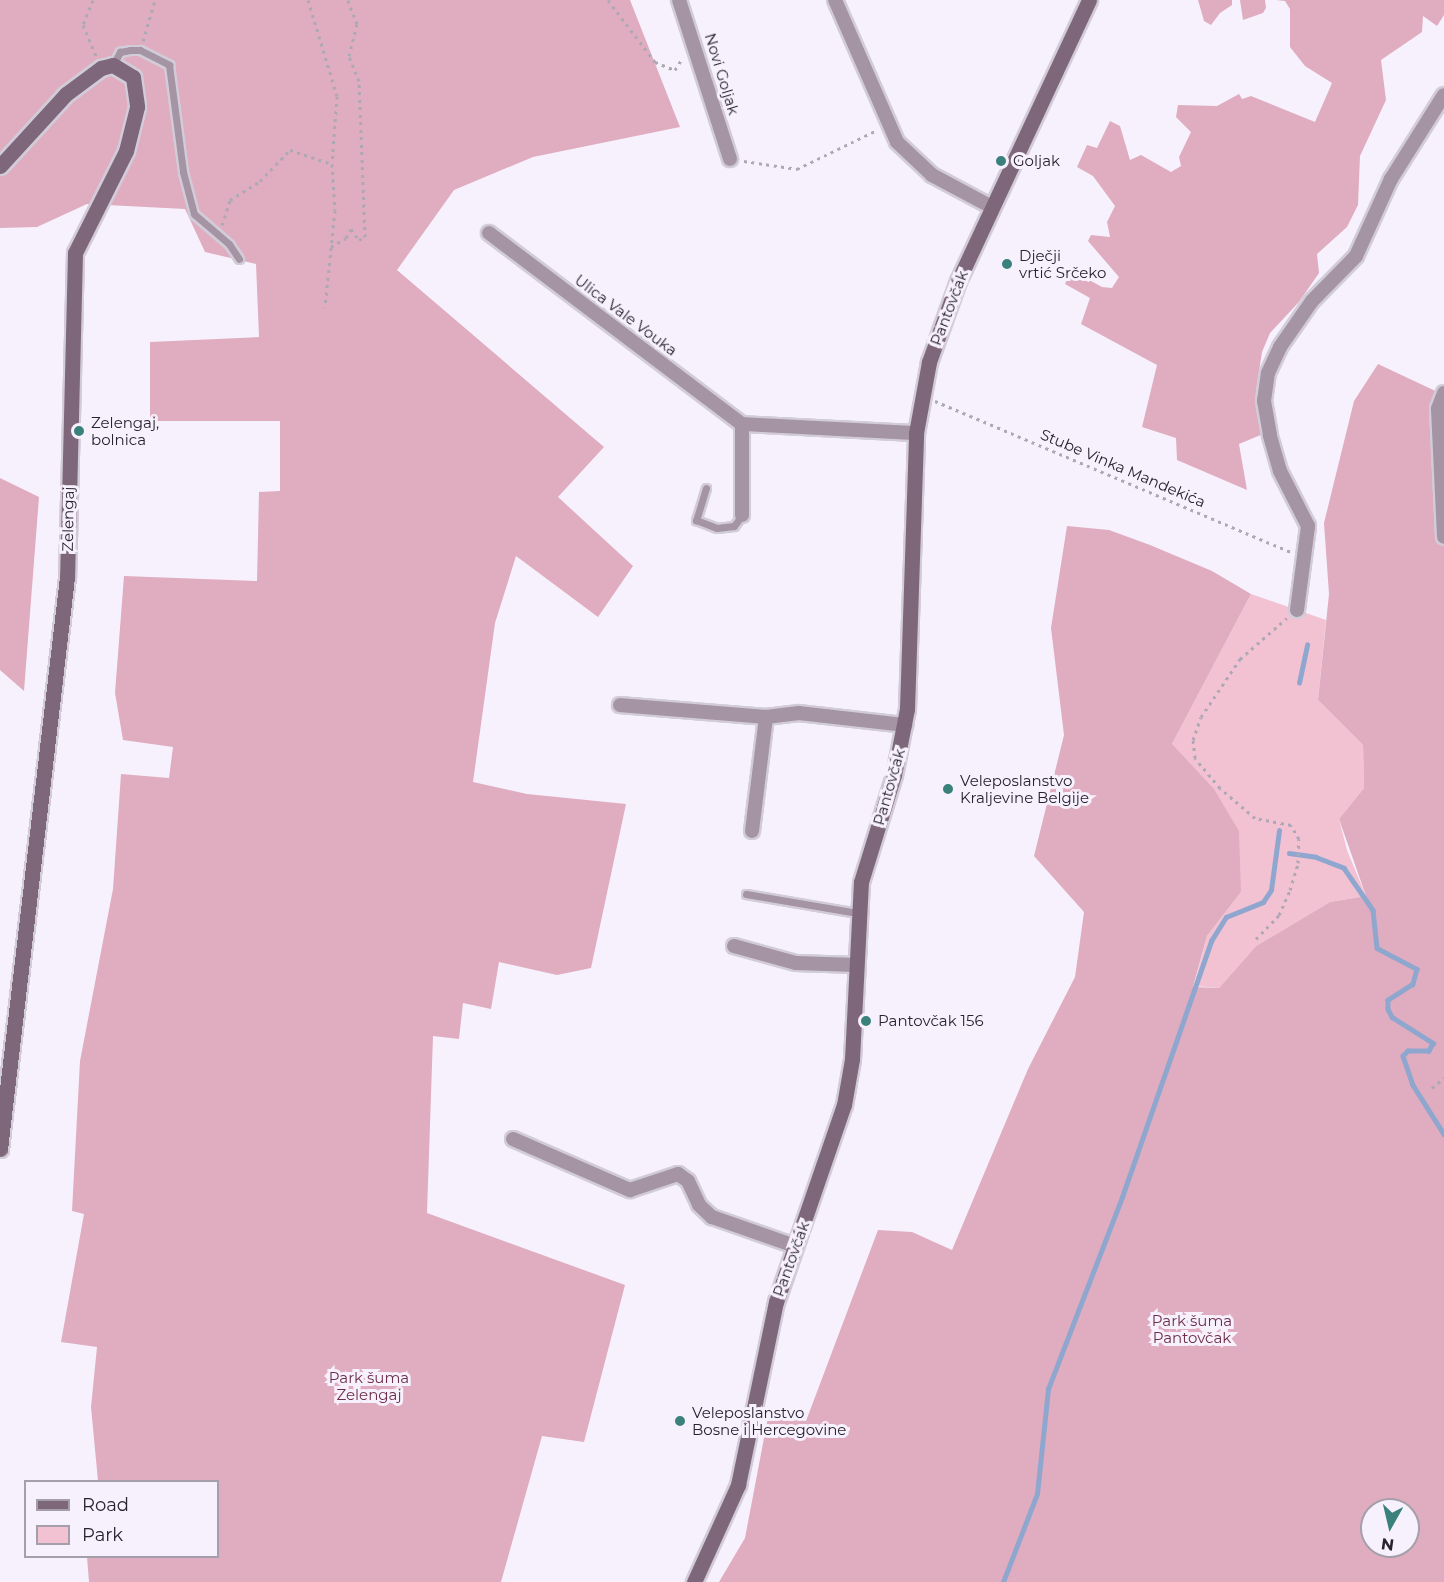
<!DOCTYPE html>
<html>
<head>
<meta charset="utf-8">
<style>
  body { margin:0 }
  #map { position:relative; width:1444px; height:1582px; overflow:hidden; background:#f7f1fe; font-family:Montserrat,sans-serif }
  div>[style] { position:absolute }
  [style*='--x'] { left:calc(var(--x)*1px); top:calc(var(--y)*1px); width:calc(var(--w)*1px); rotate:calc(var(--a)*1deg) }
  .green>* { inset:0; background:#f2c2d3 }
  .forest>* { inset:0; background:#dfadbf }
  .stream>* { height:4.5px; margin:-2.25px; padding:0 2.25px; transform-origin:2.25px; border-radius:2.25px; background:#8fa7cf }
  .path>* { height:3px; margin-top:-1.5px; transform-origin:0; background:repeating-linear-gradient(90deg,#aea8b5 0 3px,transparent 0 7.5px) }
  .roads { filter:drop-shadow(2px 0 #d2ccd9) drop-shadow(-2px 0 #d2ccd9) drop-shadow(0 2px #d2ccd9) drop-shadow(0 -2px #d2ccd9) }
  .lane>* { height:7px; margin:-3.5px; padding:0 3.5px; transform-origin:3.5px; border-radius:3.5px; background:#a594a3 }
  .street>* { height:14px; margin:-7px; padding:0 7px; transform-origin:7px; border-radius:7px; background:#a594a3 }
  .secondary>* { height:15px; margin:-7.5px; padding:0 7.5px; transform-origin:7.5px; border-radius:7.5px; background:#7f677b }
  .dots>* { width:16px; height:16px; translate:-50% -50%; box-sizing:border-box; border:3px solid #f7f1fe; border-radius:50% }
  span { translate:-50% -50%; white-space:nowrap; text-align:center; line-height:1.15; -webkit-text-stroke:6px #f7f1fe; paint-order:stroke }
  .street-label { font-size:15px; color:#29232f }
  .poi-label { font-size:15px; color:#29232f }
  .left { translate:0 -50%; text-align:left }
  .park-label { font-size:15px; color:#6c2e49 }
  .legend { position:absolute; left:24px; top:1480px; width:195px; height:78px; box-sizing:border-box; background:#f7f1fe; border:2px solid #a59fab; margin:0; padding:8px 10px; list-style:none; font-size:18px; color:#29232f }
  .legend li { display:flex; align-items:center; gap:12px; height:30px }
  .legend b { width:30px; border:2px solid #a59fab }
  .north { position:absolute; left:1360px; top:1498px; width:60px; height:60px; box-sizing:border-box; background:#f7f1fe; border:2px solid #a59fab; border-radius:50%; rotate:188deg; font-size:16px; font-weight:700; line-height:24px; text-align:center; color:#29232f }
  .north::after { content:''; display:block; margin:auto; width:21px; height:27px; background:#3a817c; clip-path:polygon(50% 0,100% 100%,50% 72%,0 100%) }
</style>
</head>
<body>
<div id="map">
  <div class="green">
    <i style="clip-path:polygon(1251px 594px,1326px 620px,1318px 700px,1363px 745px,1364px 788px,1339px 819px,1347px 850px,1366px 896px,1330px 902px,1256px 946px,1219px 988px,1194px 986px,1207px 936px,1241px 892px,1172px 744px)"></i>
  </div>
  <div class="forest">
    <i style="clip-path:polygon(0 0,630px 0,680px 127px,533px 157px,454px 190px,397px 270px,604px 447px,558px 497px,633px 566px,598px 617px,516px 556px,495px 623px,473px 782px,527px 794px,626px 804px,591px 968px,557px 975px,499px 962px,491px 1009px,463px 1003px,459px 1039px,433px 1036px,427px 1213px,625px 1285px,584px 1442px,542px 1436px,501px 1582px,89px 1582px,87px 1557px,218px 1556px,218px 1482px,98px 1481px,91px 1407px,97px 1347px,61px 1342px,84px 1214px,72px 1211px,80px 1061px,113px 889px,121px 774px,169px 778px,173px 747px,123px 740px,115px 693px,124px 576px,257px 581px,259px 492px,280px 491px,280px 421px,150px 421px,150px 342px,259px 337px,256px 264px,205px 252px,185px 209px,87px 204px,37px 227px,0 228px)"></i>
    <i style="clip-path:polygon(1198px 0,1232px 0,1232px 5px,1220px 13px,1211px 25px,1204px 21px)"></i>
    <i style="clip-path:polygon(1240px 0,1265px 0,1266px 8px,1263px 13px,1243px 20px)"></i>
    <i style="clip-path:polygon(1276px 0,1444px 0,1444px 15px,1437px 26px,1423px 16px,1422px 32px,1381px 60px,1386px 100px,1360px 156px,1358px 205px,1347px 227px,1317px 254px,1319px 273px,1299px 302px,1270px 333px,1262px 352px,1256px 391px,1263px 434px,1239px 444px,1247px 490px,1177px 460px,1176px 438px,1142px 427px,1157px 365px,1081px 324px,1090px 298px,1065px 284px,1071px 270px,1102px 287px,1112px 288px,1119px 277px,1088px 241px,1091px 235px,1110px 237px,1107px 222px,1115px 206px,1093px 176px,1077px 167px,1087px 145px,1097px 148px,1110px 121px,1120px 126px,1130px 160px,1141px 155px,1171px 172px,1181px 166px,1179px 157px,1191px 132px,1176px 117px,1178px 105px,1217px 106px,1239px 94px,1242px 99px,1251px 96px,1315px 122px,1332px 83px,1305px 66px,1290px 47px,1290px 9px,1285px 1px)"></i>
    <i style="clip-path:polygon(evenodd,1378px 364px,1444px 395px,1444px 1582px,719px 1582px,745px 1538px,768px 1417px,806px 1421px,878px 1230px,912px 1232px,952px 1250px,1028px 1069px,1075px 977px,1084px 912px,1034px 856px,1064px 735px,1051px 628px,1067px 526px,1109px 530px,1150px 545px,1212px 571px,1251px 594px,1172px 744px,1214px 789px,1239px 831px,1241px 892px,1207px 936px,1193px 987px,1219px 988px,1256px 946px,1330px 902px,1366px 896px,1339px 819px,1364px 788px,1363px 745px,1318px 700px,1329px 594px,1324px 523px,1354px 401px,1378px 364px,1372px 1510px,1408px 1510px,1408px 1546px,1372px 1546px,1372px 1510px)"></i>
    <i style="clip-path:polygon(0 478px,39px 497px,24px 691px,0 670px)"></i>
  </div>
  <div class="stream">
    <i style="--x:1299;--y:683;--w:39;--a:-78"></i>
    <i style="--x:1289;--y:853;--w:27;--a:8"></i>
    <i style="--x:1316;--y:857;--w:30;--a:21"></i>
    <i style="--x:1344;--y:868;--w:51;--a:55.4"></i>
    <i style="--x:1373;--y:910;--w:38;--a:84"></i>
    <i style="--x:1377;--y:948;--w:45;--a:27.7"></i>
    <i style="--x:1417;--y:969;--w:16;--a:105"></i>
    <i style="--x:1413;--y:984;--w:30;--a:147"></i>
    <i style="--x:1388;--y:1000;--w:9;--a:90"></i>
    <i style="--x:1388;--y:1009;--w:9;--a:63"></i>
    <i style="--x:1392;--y:1017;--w:49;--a:32.4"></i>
    <i style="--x:1433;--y:1043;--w:9;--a:117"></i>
    <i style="--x:1429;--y:1051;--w:21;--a:180"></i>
    <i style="--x:1408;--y:1051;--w:7;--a:135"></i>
    <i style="--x:1403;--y:1056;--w:31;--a:71"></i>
    <i style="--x:1413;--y:1085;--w:58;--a:57.7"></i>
    <i style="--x:1003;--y:1582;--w:94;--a:-68.9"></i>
    <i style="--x:1037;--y:1494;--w:106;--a:-84"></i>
    <i style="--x:1048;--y:1389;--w:206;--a:-68.9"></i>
    <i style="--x:1122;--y:1197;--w:271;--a:-70.8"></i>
    <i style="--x:1211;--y:941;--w:28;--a:-58"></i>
    <i style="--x:1226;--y:917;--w:40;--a:-22"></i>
    <i style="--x:1263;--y:902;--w:14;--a:-56"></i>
    <i style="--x:1271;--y:890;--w:60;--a:-82.3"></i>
  </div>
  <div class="path">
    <i style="--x:93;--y:0;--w:27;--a:112"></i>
    <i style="--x:83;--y:25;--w:34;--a:67"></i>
    <i style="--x:308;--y:0;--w:100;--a:73.2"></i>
    <i style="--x:337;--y:96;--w:68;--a:94.2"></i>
    <i style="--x:332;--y:164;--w:46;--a:86.3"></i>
    <i style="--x:335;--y:210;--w:98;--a:95.9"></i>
    <i style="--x:608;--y:0;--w:78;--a:52.8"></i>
    <i style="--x:655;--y:62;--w:22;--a:22"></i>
    <i style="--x:675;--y:70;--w:15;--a:-58"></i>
    <i style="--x:143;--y:41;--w:43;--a:-73.7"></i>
    <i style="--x:744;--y:161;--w:54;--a:8.6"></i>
    <i style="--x:797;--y:169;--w:89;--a:-26"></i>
    <i style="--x:222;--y:225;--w:26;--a:-72"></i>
    <i style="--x:230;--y:200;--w:36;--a:-32"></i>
    <i style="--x:260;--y:181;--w:43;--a:-45.9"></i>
    <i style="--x:290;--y:150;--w:44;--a:18.4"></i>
    <i style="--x:331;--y:247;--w:17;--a:-31"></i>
    <i style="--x:346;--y:238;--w:10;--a:-61"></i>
    <i style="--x:351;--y:229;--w:14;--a:54"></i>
    <i style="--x:359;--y:240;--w:7;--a:-27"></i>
    <i style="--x:365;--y:237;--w:156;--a:-92.2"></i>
    <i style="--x:359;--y:81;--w:27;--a:-112"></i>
    <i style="--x:349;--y:56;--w:33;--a:-76"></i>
    <i style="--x:357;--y:24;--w:26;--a:-111"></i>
    <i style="--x:935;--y:401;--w:387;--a:23"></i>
    <i style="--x:1256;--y:939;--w:33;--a:-46"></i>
    <i style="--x:1279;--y:915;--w:27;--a:-66"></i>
    <i style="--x:1290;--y:890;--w:28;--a:-73"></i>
    <i style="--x:1298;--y:863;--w:24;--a:-88"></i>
    <i style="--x:1299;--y:839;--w:16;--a:-120"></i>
    <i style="--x:1291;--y:825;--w:37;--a:-169"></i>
    <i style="--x:1255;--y:818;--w:46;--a:-139.4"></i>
    <i style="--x:1220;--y:788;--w:39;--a:-130"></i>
    <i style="--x:1195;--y:758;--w:18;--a:-96"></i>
    <i style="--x:1193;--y:740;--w:24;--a:-71"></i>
    <i style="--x:1201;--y:717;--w:70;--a:-56.1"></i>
    <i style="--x:1240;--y:659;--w:62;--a:-41.1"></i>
    <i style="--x:1432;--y:1088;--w:16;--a:-40"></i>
  </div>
  <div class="roads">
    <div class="lane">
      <i style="--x:113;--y:65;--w:15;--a:-62"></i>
      <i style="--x:120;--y:52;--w:10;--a:-11"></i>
      <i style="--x:130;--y:50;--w:10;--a:0"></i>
      <i style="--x:140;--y:50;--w:33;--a:27"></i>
      <i style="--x:169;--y:65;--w:108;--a:82.5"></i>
      <i style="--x:183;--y:172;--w:43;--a:75.3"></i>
      <i style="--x:194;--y:214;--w:46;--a:40.6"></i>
      <i style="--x:229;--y:244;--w:18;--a:56"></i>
      <i style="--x:706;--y:488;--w:34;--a:107"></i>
      <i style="--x:696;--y:520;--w:22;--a:21"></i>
      <i style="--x:717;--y:528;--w:17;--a:-7"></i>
      <i style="--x:734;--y:526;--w:14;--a:-54"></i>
      <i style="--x:746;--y:894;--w:113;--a:9.7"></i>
    </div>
    <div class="street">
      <i style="--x:679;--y:0;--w:167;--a:72.2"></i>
      <i style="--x:835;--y:0;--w:155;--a:66.4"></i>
      <i style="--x:897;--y:142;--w:48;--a:43.3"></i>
      <i style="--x:932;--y:175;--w:68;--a:28.1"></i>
      <i style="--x:489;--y:233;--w:317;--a:37.1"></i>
      <i style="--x:742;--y:424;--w:174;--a:3"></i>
      <i style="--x:1444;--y:393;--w:17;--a:111"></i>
      <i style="--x:1438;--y:409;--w:128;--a:87.3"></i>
      <i style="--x:742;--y:424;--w:91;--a:90"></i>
      <i style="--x:1297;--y:610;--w:85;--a:-82.5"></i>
      <i style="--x:1308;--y:526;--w:62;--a:-117"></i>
      <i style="--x:1280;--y:471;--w:37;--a:-106"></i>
      <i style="--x:1270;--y:435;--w:35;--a:-100"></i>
      <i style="--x:1264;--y:401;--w:28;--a:-82"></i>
      <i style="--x:1268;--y:373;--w:29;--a:-65"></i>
      <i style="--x:1280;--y:347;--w:56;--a:-55.2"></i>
      <i style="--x:1312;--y:301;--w:63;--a:-45.6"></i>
      <i style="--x:1356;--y:256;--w:85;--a:-65.6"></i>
      <i style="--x:1391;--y:179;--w:99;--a:-57.8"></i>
      <i style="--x:620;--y:705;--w:146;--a:4.7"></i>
      <i style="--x:752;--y:831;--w:115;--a:-83"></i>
      <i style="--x:766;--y:717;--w:33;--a:-7"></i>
      <i style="--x:799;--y:713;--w:107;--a:6.5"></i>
      <i style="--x:734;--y:946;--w:64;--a:15.3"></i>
      <i style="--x:796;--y:963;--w:60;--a:1.9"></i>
      <i style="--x:513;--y:1139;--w:128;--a:23.6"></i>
      <i style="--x:630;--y:1190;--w:51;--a:-18.4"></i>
      <i style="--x:678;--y:1174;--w:12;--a:35"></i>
      <i style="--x:688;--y:1181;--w:26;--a:65"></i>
      <i style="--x:699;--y:1205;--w:18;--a:43"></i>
      <i style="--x:712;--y:1217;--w:88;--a:19.3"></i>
    </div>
    <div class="secondary">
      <i style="--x:0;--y:166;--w:98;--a:-47.5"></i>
      <i style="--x:66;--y:94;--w:44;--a:-36.6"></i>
      <i style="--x:101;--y:68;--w:12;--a:-14"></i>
      <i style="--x:113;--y:65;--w:23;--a:31"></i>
      <i style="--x:133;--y:77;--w:30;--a:82"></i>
      <i style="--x:137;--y:107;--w:45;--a:104"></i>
      <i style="--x:126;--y:151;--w:114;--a:116.6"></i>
      <i style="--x:75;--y:253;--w:324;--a:91.4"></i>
      <i style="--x:67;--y:577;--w:576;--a:96.68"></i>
      <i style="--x:694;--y:1582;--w:107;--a:-65.6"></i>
      <i style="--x:738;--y:1485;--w:187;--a:-78.3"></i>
      <i style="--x:776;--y:1302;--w:208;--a:-71"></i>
      <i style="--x:844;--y:1105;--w:47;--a:-80.1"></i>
      <i style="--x:852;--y:1059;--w:177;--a:-87.1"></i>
      <i style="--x:861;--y:882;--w:112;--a:-72.9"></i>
      <i style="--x:894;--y:775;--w:67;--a:-78.9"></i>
      <i style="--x:907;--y:709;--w:276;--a:-88.1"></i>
      <i style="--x:916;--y:433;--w:72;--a:-79.6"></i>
      <i style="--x:929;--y:362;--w:86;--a:-70.3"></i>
      <i style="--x:958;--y:281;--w:310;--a:-65"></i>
    </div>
  </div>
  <div class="dots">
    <i style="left:1001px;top:161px;background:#3a817c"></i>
    <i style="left:1007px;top:264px;background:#3a817c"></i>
    <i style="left:79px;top:431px;background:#3a817c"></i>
    <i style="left:948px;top:789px;background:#3a817c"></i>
    <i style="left:866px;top:1021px;background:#3a817c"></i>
    <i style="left:680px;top:1421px;background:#3a817c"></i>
  </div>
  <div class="street-label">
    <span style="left:722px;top:74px;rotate:73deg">Novi Goljak</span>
    <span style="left:949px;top:308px;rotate:-69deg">Pantovčak</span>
    <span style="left:626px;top:315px;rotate:37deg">Ulica Vale Vouka</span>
    <span style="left:1123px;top:468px;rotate:23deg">Stube Vinka Mandekića</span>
    <span style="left:68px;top:519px;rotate:-89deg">Zelengaj</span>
    <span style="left:889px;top:787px;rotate:-74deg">Pantovčak</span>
    <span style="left:791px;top:1259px;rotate:-70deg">Pantovčak</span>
  </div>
  <div class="poi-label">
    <span class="left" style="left:1013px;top:161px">Goljak</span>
    <span class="left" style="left:1019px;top:264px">Dječji<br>vrtić Srčeko</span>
    <span class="left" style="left:91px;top:431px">Zelengaj,<br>bolnica</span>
    <span class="left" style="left:960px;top:789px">Veleposlanstvo<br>Kraljevine Belgije</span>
    <span class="left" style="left:878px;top:1021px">Pantovčak 156</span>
    <span class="left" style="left:692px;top:1421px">Veleposlanstvo<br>Bosne i Hercegovine</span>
  </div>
  <div class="park-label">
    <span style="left:1192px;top:1329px">Park šuma<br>Pantovčak</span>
    <span style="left:369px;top:1386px">Park šuma<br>Zelengaj</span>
  </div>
  <ul class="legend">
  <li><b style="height:8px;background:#7f677b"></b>Road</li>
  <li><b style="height:16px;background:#f2c2d3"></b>Park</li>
  </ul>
  <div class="north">N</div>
</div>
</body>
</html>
